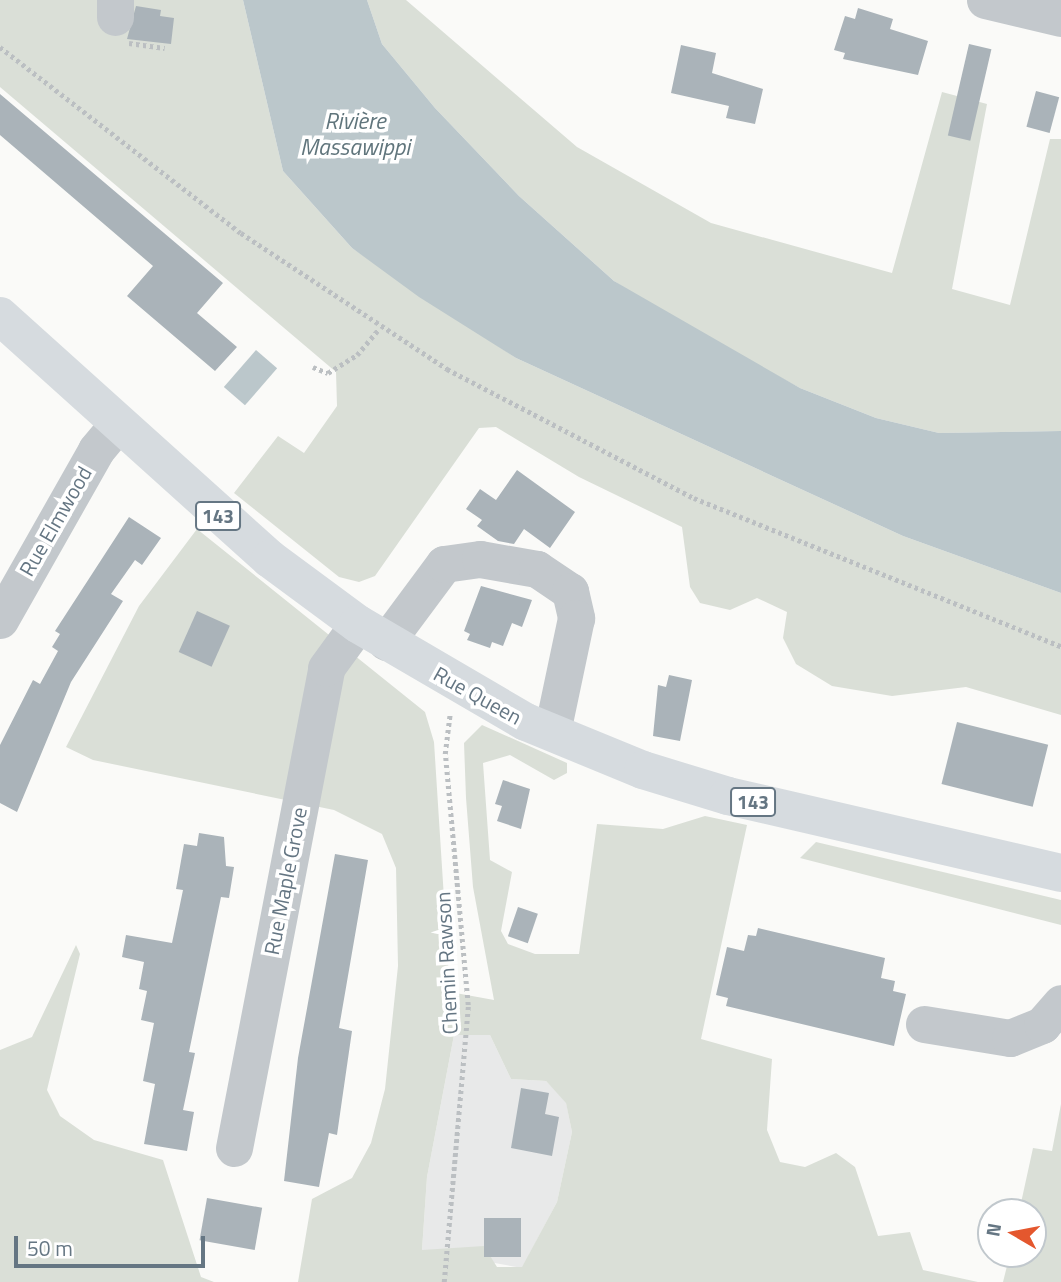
<!DOCTYPE html>
<html>
<head>
<meta charset="utf-8">
<style>
  body { margin:0 }
  #map { position:relative; width:1061px; height:1282px; overflow:hidden; background:#fafaf8; font-family:"Titillium Web",sans-serif }
  div>[style] { position:absolute }
  [style*='--x'] { left:calc(var(--x)*1px); top:calc(var(--y)*1px); width:calc(var(--w)*1px); rotate:calc(var(--a)*1deg) }
  .built>* { inset:0; background:#e8e9e9 }
  .green>* { inset:0; background:#dadfd7 }
  .water>* { inset:0; background:#bbc7cb; transform-origin:0 0 }
  .building>* { inset:0; background:#aab3b9; transform-origin:0 0 }
  .path>* { height:4.5px; margin-top:-2.25px; transform-origin:0; background:repeating-linear-gradient(90deg,#bbbfc2 0 3.5px,transparent 0 7px) }
  .minor>* { height:37px; margin:-18.5px; padding:0 18.5px; transform-origin:18.5px; border-radius:18.5px; background:#c3c8cc }
  .major>* { height:38px; margin:-19px; padding:0 19px; transform-origin:19px; border-radius:19px; background:#d6dbdf }
  span { translate:-50% -50%; white-space:nowrap; text-align:center; line-height:1.15; -webkit-text-stroke:7px #fff; paint-order:stroke }
  .shield-label span { padding:2px 5px; background:#fff; border:2px solid; border-radius:5px; -webkit-text-stroke-width:0 }
  .shield-label { font-size:19px; color:#657683; font-weight:700 }
  .street-label { font-size:21px; color:#657683 }
  .water-label { font-size:23px; color:#60757c; font-style:italic }
  .north { position:absolute; left:977px; top:1198px; width:70px; height:70px; box-sizing:border-box; background:#fff; border:2px solid #c1c8cd; border-radius:50%; rotate:280deg; font-size:19px; font-weight:700; line-height:28px; text-align:center; color:#657683 }
  .north::after { content:''; display:block; margin:auto; width:24px; height:32px; background:#e4572e; clip-path:polygon(50% 0,100% 100%,50% 72%,0 100%) }
  .scale { position:absolute; left:14px; top:1236px; width:191px; height:32px; box-sizing:border-box; border:4px solid #657683; border-top:0; padding-left:9px; font-size:21px; line-height:24px; white-space:nowrap; color:#657683; -webkit-text-stroke:5px #fff; paint-order:stroke }
</style>
</head>
<body>
<div id="map">
  <div class="built">
    <i style="clip-path:polygon(454px 1035px,490px 1035px,511px 1079px,546px 1081px,566px 1102px,572px 1132px,557px 1202px,522px 1268px,422px 1250px,427px 1177px)"></i>
  </div>
  <div class="green">
    <i style="clip-path:polygon(0 0,243px 0,283px 171px,352px 248px,516px 358px,903px 536px,1061px 593px,1061px 715px,966px 687px,892px 696px,832px 686px,796px 664px,783px 638px,787px 612px,757px 598px,730px 610px,700px 603px,690px 587px,682px 527px,579px 477px,496px 427px,479px 428px,375px 576px,359px 582px,339px 577px,234px 493px,278px 436px,304px 453px,337px 406px,336px 372px,0 87px)"></i>
    <i style="clip-path:polygon(367px 0,406px 0,577px 147px,711px 223px,892px 273px,942px 92px,987px 104px,952px 289px,1010px 305px,1050px 139px,1061px 139px,1061px 431px,939px 433px,876px 418px,800px 388px,667px 316px,614px 281px,519px 196px,435px 108px,382px 44px)"></i>
    <i style="clip-path:polygon(evenodd,197px 529px,425px 712px,434px 742px,450px 992px,494px 1000px,473px 887px,466px 798px,464px 743px,482px 725px,567px 763px,567px 773px,554px 780px,510px 755px,483px 763px,490px 860px,512px 872px,501px 931px,508px 944px,535px 954px,579px 954px,597px 824px,663px 829px,705px 816px,747px 825px,701px 1039px,772px 1059px,767px 1130px,780px 1162px,805px 1167px,836px 1153px,855px 1167px,878px 1236px,910px 1232px,923px 1270px,978px 1282px,298px 1282px,312px 1199px,352px 1178px,371px 1143px,385px 1089px,398px 966px,396px 868px,382px 834px,334px 810px,93px 760px,66px 747px,139px 606px,197px 529px,454px 1035px,490px 1035px,511px 1079px,546px 1081px,566px 1103px,572px 1132px,557px 1202px,522px 1267px,497px 1267px,484px 1246px,422px 1250px,427px 1177px,454px 1035px)"></i>
    <i style="clip-path:polygon(816px 842px,1061px 900px,1061px 925px,800px 858px)"></i>
    <i style="clip-path:polygon(76px 945px,80px 954px,47px 1090px,60px 1116px,94px 1140px,163px 1160px,201px 1277px,214px 1282px,0 1282px,0 1050px,32px 1037px)"></i>
    <i style="clip-path:polygon(1061px 1104px,1061px 1282px,1003px 1282px,1010px 1254px,1033px 1254px,1033px 1212px,1019px 1212px,1033px 1148px,1052px 1151px)"></i>
  </div>
  <div class="water">
    <i style="clip-path:polygon(243px 0,367px 0,382px 44px,435px 108px,519px 196px,614px 281px,800px 388px,876px 418px,939px 433px,1061px 431px,1061px 593px,903px 536px,516px 358px,419px 297px,352px 248px,283px 171px)"></i>
    <i style="left:256px;top:350px;width:28px;height:49px;rotate:41deg"></i>
  </div>
  <div class="building">
    <i style="clip-path:polygon(136px 6px,161px 10px,160px 16px,174px 18px,171px 44px,127px 39px)"></i>
    <i style="clip-path:polygon(858px 8px,893px 19px,890px 29px,928px 41px,918px 75px,843px 59px,845px 53px,834px 50px,845px 16px,855px 19px)"></i>
    <i style="left:969px;top:44px;width:23px;height:94px;rotate:13deg"></i>
    <i style="clip-path:polygon(681px 45px,716px 53px,712px 73px,763px 89px,755px 124px,726px 118px,729px 106px,671px 93px)"></i>
    <i style="left:1036px;top:91px;width:24px;height:37px;rotate:15deg"></i>
    <i style="clip-path:polygon(0 94px,223px 283px,197px 313px,237px 347px,215px 371px,127px 296px,153px 266px,0 135px)"></i>
    <i style="clip-path:polygon(517px 470px,575px 512px,550px 548px,524px 529px,514px 544px,498px 541px,477px 526px,482px 520px,466px 509px,480px 489px,496px 500px)"></i>
    <i style="clip-path:polygon(129px 517px,161px 538px,142px 565px,135px 560px,111px 594px,123px 601px,71px 682px,17px 812px,0 803px,0 745px,33px 680px,40px 684px,58px 651px,52px 647px,60px 634px,55px 631px)"></i>
    <i style="clip-path:polygon(481px 586px,532px 600px,522px 627px,512px 623px,503px 646px,492px 642px,490px 648px,467px 640px,470px 634px,464px 631px)"></i>
    <i style="left:197px;top:611px;width:36px;height:45px;rotate:24deg"></i>
    <i style="clip-path:polygon(669px 675px,692px 680px,680px 741px,653px 736px,658px 685px,666px 687px)"></i>
    <i style="left:957px;top:722px;width:94px;height:64px;rotate:14deg"></i>
    <i style="clip-path:polygon(503px 780px,530px 789px,521px 829px,497px 821px,502px 806px,495px 804px)"></i>
    <i style="clip-path:polygon(199px 833px,224px 837px,226px 866px,234px 867px,229px 898px,221px 897px,189px 1052px,195px 1053px,183px 1110px,194px 1112px,187px 1151px,144px 1144px,155px 1084px,143px 1081px,154px 1023px,141px 1020px,147px 991px,139px 989px,144px 962px,122px 957px,126px 935px,172px 943px,183px 890px,176px 889px,184px 844px,197px 846px)"></i>
    <i style="clip-path:polygon(335px 854px,368px 860px,339px 1028px,352px 1031px,342px 1100px,337px 1135px,329px 1133px,319px 1187px,284px 1181px,298px 1058px)"></i>
    <i style="left:518px;top:907px;width:21px;height:31px;rotate:19deg"></i>
    <i style="clip-path:polygon(758px 928px,885px 958px,881px 978px,895px 981px,893px 991px,906px 994px,894px 1046px,726px 1006px,728px 998px,716px 995px,727px 947px,744px 951px,748px 935px,756px 936px)"></i>
    <i style="clip-path:polygon(521px 1088px,549px 1093px,545px 1114px,559px 1117px,552px 1156px,511px 1148px)"></i>
    <i style="left:207px;top:1198px;width:56px;height:43px;rotate:10deg"></i>
    <i style="left:484px;top:1218px;width:37px;height:39px"></i>
  </div>
  <div class="path">
    <i style="--x:129;--y:43;--w:36;--a:8"></i>
    <i style="--x:0;--y:47;--w:304;--a:37.7"></i>
    <i style="--x:241;--y:233;--w:247;--a:33.4"></i>
    <i style="--x:447;--y:369;--w:279;--a:27.6"></i>
    <i style="--x:694;--y:498;--w:396;--a:22"></i>
    <i style="--x:313;--y:367;--w:16;--a:22"></i>
    <i style="--x:328;--y:373;--w:34;--a:-32"></i>
    <i style="--x:357;--y:355;--w:34;--a:-50"></i>
    <i style="--x:444;--y:1282;--w:278;--a:-85"></i>
    <i style="--x:468;--y:1005;--w:252;--a:-95.2"></i>
    <i style="--x:445;--y:754;--w:41;--a:-83"></i>
  </div>
  <div class="minor">
    <i style="--x:115;--y:0;--w:17;--a:90"></i>
    <i style="--x:985;--y:0;--w:78;--a:13.3"></i>
    <i style="--x:0;--y:620;--w:195;--a:-60.5"></i>
    <i style="--x:96;--y:450;--w:33;--a:-50"></i>
    <i style="--x:386;--y:642;--w:97;--a:-53.4"></i>
    <i style="--x:444;--y:564;--w:36;--a:-8"></i>
    <i style="--x:480;--y:559;--w:58;--a:10"></i>
    <i style="--x:537;--y:569;--w:40;--a:34"></i>
    <i style="--x:570;--y:591;--w:28;--a:77"></i>
    <i style="--x:576;--y:618;--w:116;--a:101.9"></i>
    <i style="--x:924;--y:1024;--w:87;--a:9.2"></i>
    <i style="--x:1010;--y:1038;--w:35;--a:-22"></i>
    <i style="--x:1042;--y:1025;--w:29;--a:-49"></i>
    <i style="--x:234;--y:1148;--w:489;--a:-79.1"></i>
    <i style="--x:326;--y:668;--w:54;--a:-54"></i>
  </div>
  <div class="major">
    <i style="--x:0;--y:316;--w:363;--a:42"></i>
    <i style="--x:270;--y:559;--w:109;--a:36.5"></i>
    <i style="--x:358;--y:624;--w:194;--a:30.3"></i>
    <i style="--x:526;--y:722;--w:126;--a:22.3"></i>
    <i style="--x:643;--y:770;--w:89;--a:17"></i>
    <i style="--x:728;--y:796;--w:342;--a:13"></i>
  </div>
  <div class="shield-label">
    <span style="left:218px;top:516px">143</span>
    <span style="left:753px;top:802px">143</span>
  </div>
  <div class="street-label">
    <span style="left:55px;top:521px;rotate:-60deg">Rue Elmwood</span>
    <span style="left:478px;top:695px;rotate:29deg">Rue Queen</span>
    <span style="left:285px;top:881px;rotate:-79deg">Rue Maple Grove</span>
    <span style="left:446px;top:963px;rotate:-93deg">Chemin Rawson</span>
  </div>
  <div class="water-label">
    <span style="left:355px;top:134px">Rivière<br>Massawippi</span>
  </div>
  <div class="north">N</div>
  <div class="scale">50 m</div>
</div>
</body>
</html>
